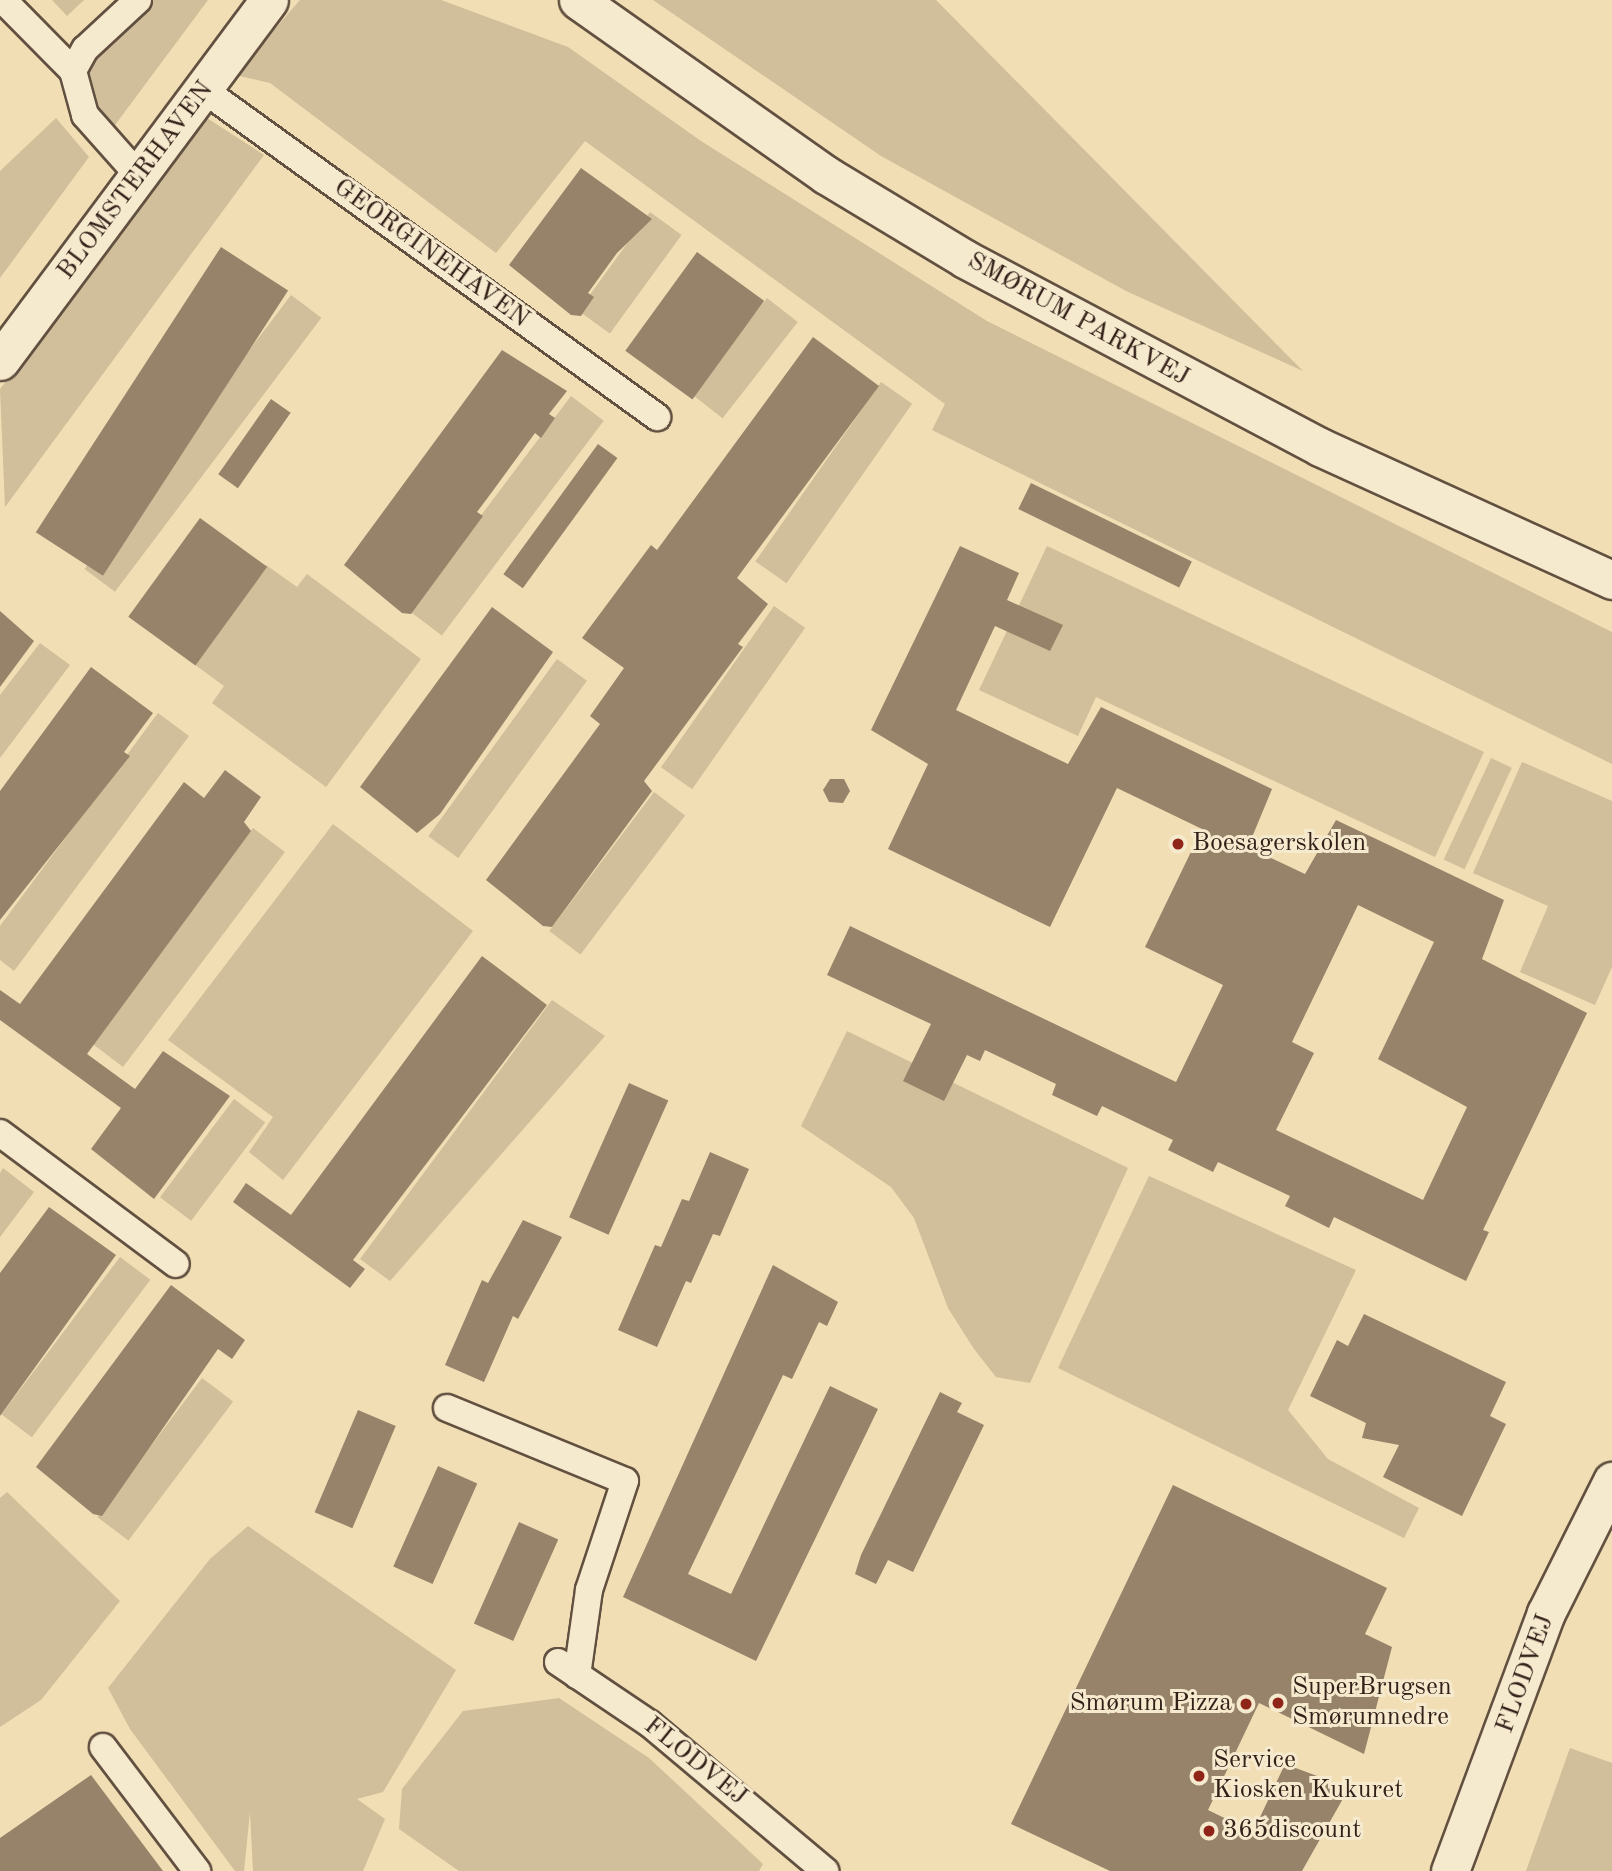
<!DOCTYPE html>
<html>
<head>
<meta charset="utf-8">
<style>
  body { margin:0 }
  #map { position:relative; width:1612px; height:1871px; overflow:hidden; background:#f1deb4; font-family:"Old Standard TT",serif }
  div>[style] { position:absolute }
  [style*='--x'] { left:calc(var(--x)*1px); top:calc(var(--y)*1px); width:calc(var(--w)*1px); rotate:calc(var(--a)*1deg) }
  .green>* { inset:0; background:#d1be9a; transform-origin:0 0 }
  .building>* { inset:0; background:#96836a; transform-origin:0 0 }
  .roads { filter:drop-shadow(2px 0 #625040) drop-shadow(-2px 0 #625040) drop-shadow(0 2px #625040) drop-shadow(0 -2px #625040) }
  .street>* { height:26px; margin:-13px; padding:0 13px; transform-origin:13px; border-radius:13px; background:#f6eace }
  .secondary>* { height:37px; margin:-18.5px; padding:0 18.5px; transform-origin:18.5px; border-radius:18.5px; background:#f6eace }
  .dots>* { width:19px; height:19px; translate:-50% -50%; box-sizing:border-box; border:4px solid #f6eace; border-radius:50% }
  span { translate:-50% -50%; white-space:nowrap; text-align:center; line-height:1.15; -webkit-text-stroke:6px #f6eace; paint-order:stroke }
  .street-label { font-size:26px; color:#332019 }
  .poi-label { font-size:26px; color:#332019 }
  .left { translate:0 -50%; text-align:left }
  .right { translate:-100% -50%; text-align:right }
</style>
</head>
<body>
<div id="map">
  <div class="green">
    <i style="clip-path:polygon(52px 0,84px 0,67px 16px)"></i>
    <i style="clip-path:polygon(152px 0,208px 0,112px 129px,86px 101px,82px 75px)"></i>
    <i style="clip-path:polygon(300px 0,441px 0,568px 47px,701px 141px,987px 321px,1612px 632px,1612px 764px,932px 430px,945px 404px,585px 141px,496px 253px,270px 83px,235px 75px)"></i>
    <i style="clip-path:polygon(653px 0,936px 0,1303px 371px,1126px 291px,881px 156px)"></i>
    <i style="clip-path:polygon(56px 118px,89px 157px,0 278px,0 171px)"></i>
    <i style="clip-path:polygon(207px 118px,264px 155px,5px 507px,0 389px)"></i>
    <i style="left:650px;top:212px;width:39px;height:122px;rotate:36deg"></i>
    <i style="left:291px;top:295px;width:38px;height:343px;rotate:37deg"></i>
    <i style="left:767px;top:298px;width:39px;height:122px;rotate:38deg"></i>
    <i style="left:881px;top:382px;width:38px;height:219px;rotate:35deg"></i>
    <i style="left:571px;top:396px;width:41px;height:269px;rotate:37deg"></i>
    <i style="clip-path:polygon(1047px 546px,1484px 752px,1435px 857px,1096px 697px,1078px 736px,979px 690px)"></i>
    <i style="clip-path:polygon(266px 565px,297px 587px,307px 574px,421px 659px,326px 787px,212px 703px,224px 686px,194px 664px)"></i>
    <i style="left:774px;top:606px;width:38px;height:197px;rotate:35deg"></i>
    <i style="clip-path:polygon(40px 643px,70px 665px,0 758px,0 695px)"></i>
    <i style="left:557px;top:659px;width:37px;height:219px;rotate:36deg"></i>
    <i style="clip-path:polygon(158px 713px,189px 736px,14px 971px,0 960px,0 926px)"></i>
    <i style="left:1491px;top:758px;width:23px;height:112px;rotate:25deg"></i>
    <i style="clip-path:polygon(1522px 762px,1612px 801px,1612px 967px,1595px 1005px,1520px 972px,1548px 906px,1473px 873px)"></i>
    <i style="left:654px;top:792px;width:39px;height:174px;rotate:37deg"></i>
    <i style="clip-path:polygon(333px 824px,473px 931px,283px 1180px,249px 1152px,273px 1117px,168px 1040px)"></i>
    <i style="left:253px;top:828px;width:40px;height:269px;rotate:37deg"></i>
    <i style="clip-path:polygon(552px 1000px,605px 1036px,390px 1281px,360px 1259px)"></i>
    <i style="clip-path:polygon(847px 1031px,1128px 1168px,1030px 1383px,996px 1377px,974px 1349px,948px 1308px,914px 1218px,891px 1187px,801px 1126px)"></i>
    <i style="left:234px;top:1099px;width:39px;height:123px;rotate:37deg"></i>
    <i style="clip-path:polygon(3px 1168px,34px 1192px,0 1237px,0 1173px)"></i>
    <i style="clip-path:polygon(1149px 1176px,1356px 1270px,1288px 1410px,1328px 1459px,1419px 1508px,1404px 1538px,1058px 1368px)"></i>
    <i style="left:120px;top:1257px;width:38px;height:197px;rotate:37deg"></i>
    <i style="left:202px;top:1378px;width:39px;height:174px;rotate:37deg"></i>
    <i style="clip-path:polygon(7px 1492px,120px 1601px,41px 1700px,0 1727px,0 1498px)"></i>
    <i style="clip-path:polygon(248px 1526px,456px 1670px,383px 1792px,357px 1799px,385px 1819px,363px 1871px,253px 1871px,250px 1812px,244px 1871px,235px 1871px,130px 1729px,108px 1688px,210px 1559px)"></i>
    <i style="clip-path:polygon(559px 1698px,649px 1758px,763px 1864px,759px 1871px,459px 1871px,399px 1829px,402px 1789px,463px 1711px)"></i>
    <i style="clip-path:polygon(1570px 1748px,1612px 1763px,1612px 1871px,1526px 1871px)"></i>
  </div>
  <div class="building">
    <i style="clip-path:polygon(581px 168px,652px 219px,617px 253px,588px 293px,594px 297px,581px 316px,571px 315px,509px 265px)"></i>
    <i style="left:221px;top:247px;width:80px;height:340px;rotate:33deg"></i>
    <i style="left:697px;top:252px;width:83px;height:122px;rotate:36deg"></i>
    <i style="clip-path:polygon(813px 337px,879px 386px,737px 578px,768px 604px,738px 644px,743px 647px,644px 781px,652px 791px,552px 927px,543px 926px,486px 880px,600px 724px,590px 716px,624px 668px,582px 638px,651px 545px,657px 550px)"></i>
    <i style="clip-path:polygon(502px 350px,567px 391px,549px 414px,555px 418px,541px 438px,535px 433px,492px 492px,477px 512px,483px 516px,411px 614px,402px 613px,344px 565px)"></i>
    <i style="left:271px;top:399px;width:24px;height:92px;rotate:35deg"></i>
    <i style="left:598px;top:444px;width:24px;height:161px;rotate:36deg"></i>
    <i style="left:1031px;top:483px;width:179px;height:29px;rotate:26deg"></i>
    <i style="left:200px;top:518px;width:83px;height:122px;rotate:36deg"></i>
    <i style="clip-path:polygon(evenodd,960px 546px,1019px 573px,1007px 600px,1063px 625px,1050px 651px,995px 626px,956px 710px,1068px 764px,1101px 707px,1272px 789px,1248px 847px,1305px 874px,1336px 820px,1410px 855px,1504px 900px,1482px 959px,1587px 1013px,1483px 1230px,1489px 1232px,1466px 1281px,1334px 1217px,1329px 1228px,1285px 1206px,1290px 1196px,1218px 1162px,1213px 1172px,1168px 1150px,1173px 1140px,1102px 1106px,1097px 1116px,1052px 1095px,1056px 1084px,985px 1050px,980px 1061px,967px 1055px,944px 1101px,903px 1081px,931px 1024px,827px 975px,850px 926px,1176px 1082px,1223px 985px,1145px 947px,1202px 829px,1117px 788px,1050px 927px,888px 849px,928px 764px,871px 730px,960px 546px,1358px 905px,1434px 942px,1378px 1059px,1467px 1107px,1423px 1200px,1276px 1130px,1314px 1053px,1292px 1042px,1358px 905px)"></i>
    <i style="clip-path:polygon(492px 607px,553px 652px,440px 814px,417px 833px,360px 787px)"></i>
    <i style="clip-path:polygon(0 611px,34px 641px,0 687px)"></i>
    <i style="clip-path:polygon(91px 667px,153px 713px,124px 752px,130px 756px,0 920px,0 791px)"></i>
    <i style="clip-path:polygon(225px 770px,261px 797px,244px 822px,251px 831px,87px 1054px,135px 1089px,163px 1051px,230px 1096px,154px 1199px,91px 1149px,121px 1108px,0 1020px,0 990px,20px 1004px,184px 782px,204px 798px)"></i>
    <i style="clip-path:polygon(830px 779px,844px 779px,850px 791px,843px 803px,829px 802px,823px 790px)"></i>
    <i style="clip-path:polygon(482px 956px,547px 1005px,353px 1260px,365px 1269px,350px 1288px,233px 1202px,246px 1183px,291px 1215px)"></i>
    <i style="left:629px;top:1083px;width:43px;height:147px;rotate:24deg"></i>
    <i style="clip-path:polygon(710px 1152px,749px 1169px,720px 1236px,713px 1234px,691px 1283px,686px 1281px,657px 1347px,618px 1330px,655px 1245px,661px 1247px,682px 1199px,689px 1201px)"></i>
    <i style="clip-path:polygon(49px 1207px,116px 1255px,0 1416px,0 1273px)"></i>
    <i style="clip-path:polygon(523px 1220px,562px 1237px,518px 1319px,513px 1316px,484px 1382px,445px 1365px,482px 1280px,488px 1283px)"></i>
    <i style="clip-path:polygon(773px 1265px,838px 1302px,827px 1326px,819px 1322px,792px 1379px,783px 1375px,688px 1574px,731px 1594px,830px 1386px,878px 1409px,756px 1661px,623px 1597px)"></i>
    <i style="clip-path:polygon(171px 1285px,245px 1340px,232px 1359px,218px 1349px,102px 1516px,93px 1514px,36px 1467px)"></i>
    <i style="clip-path:polygon(1364px 1314px,1506px 1382px,1490px 1416px,1506px 1424px,1462px 1516px,1383px 1477px,1399px 1445px,1362px 1438px,1366px 1423px,1310px 1396px,1337px 1340px,1348px 1346px)"></i>
    <i style="clip-path:polygon(940px 1392px,962px 1403px,957px 1412px,984px 1425px,913px 1572px,888px 1560px,876px 1584px,855px 1574px,861px 1555px)"></i>
    <i style="left:358px;top:1410px;width:41px;height:111px;rotate:23deg"></i>
    <i style="left:438px;top:1466px;width:43px;height:110px;rotate:24deg"></i>
    <i style="clip-path:polygon(1173px 1485px,1387px 1588px,1365px 1634px,1392px 1647px,1364px 1754px,1259px 1703px,1208px 1810px,1253px 1832px,1285px 1764px,1349px 1788px,1302px 1871px,1110px 1871px,1011px 1824px)"></i>
    <i style="left:519px;top:1522px;width:43px;height:111px;rotate:24deg"></i>
    <i style="clip-path:polygon(91px 1775px,163px 1871px,0 1871px,0 1838px)"></i>
  </div>
  <div class="roads">
    <div class="street">
      <i style="--x:3;--y:0;--w:100;--a:45.4"></i>
      <i style="--x:138;--y:0;--w:72;--a:137.2"></i>
      <i style="--x:85;--y:49;--w:25;--a:119"></i>
      <i style="--x:73;--y:71;--w:46;--a:74.7"></i>
      <i style="--x:85;--y:115;--w:83;--a:48.4"></i>
      <i style="--x:204;--y:90;--w:559;--a:35.82"></i>
      <i style="--x:0;--y:1133;--w:219;--a:36.7"></i>
      <i style="--x:447;--y:1408;--w:192;--a:22.3"></i>
      <i style="--x:625;--y:1481;--w:115;--a:108.3"></i>
      <i style="--x:589;--y:1590;--w:86;--a:98"></i>
      <i style="--x:558;--y:1662;--w:111;--a:34"></i>
      <i style="--x:650;--y:1724;--w:229;--a:40"></i>
      <i style="--x:103;--y:1747;--w:156;--a:52.8"></i>
    </div>
    <div class="secondary">
      <i style="--x:578;--y:0;--w:304;--a:35.2"></i>
      <i style="--x:826;--y:175;--w:162;--a:31.1"></i>
      <i style="--x:965;--y:259;--w:402;--a:27.9"></i>
      <i style="--x:1320;--y:447;--w:321;--a:24.5"></i>
      <i style="--x:0;--y:361;--w:450;--a:-53.3"></i>
      <i style="--x:1450;--y:1871;--w:275;--a:-69.6"></i>
      <i style="--x:1546;--y:1613;--w:148;--a:-63.4"></i>
    </div>
  </div>
  <div class="dots">
    <i style="left:1178px;top:844px;background:#8f2418"></i>
    <i style="left:1278px;top:1703px;background:#8f2418"></i>
    <i style="left:1246px;top:1704px;background:#8f2418"></i>
    <i style="left:1199px;top:1776px;background:#8f2418"></i>
    <i style="left:1209px;top:1831px;background:#8f2418"></i>
  </div>
  <div class="street-label">
    <span style="left:136px;top:181px;rotate:-53deg">BLOMSTERHAVEN</span>
    <span style="left:431px;top:254px;rotate:36deg">GEORGINEHAVEN</span>
    <span style="left:1078px;top:320px;rotate:29deg">SMØRUM PARKVEJ</span>
    <span style="left:1526px;top:1674px;rotate:-70deg">FLODVEJ</span>
    <span style="left:695px;top:1762px;rotate:39deg">FLODVEJ</span>
  </div>
  <div class="poi-label">
    <span class="left" style="left:1192px;top:844px">Boesagerskolen</span>
    <span class="left" style="left:1292px;top:1703px">SuperBrugsen<br>Smørumnedre</span>
    <span class="right" style="left:1232px;top:1704px">Smørum Pizza</span>
    <span class="left" style="left:1213px;top:1776px">Service<br>Kiosken Kukuret</span>
    <span class="left" style="left:1223px;top:1831px">365discount</span>
  </div>
</div>
</body>
</html>
